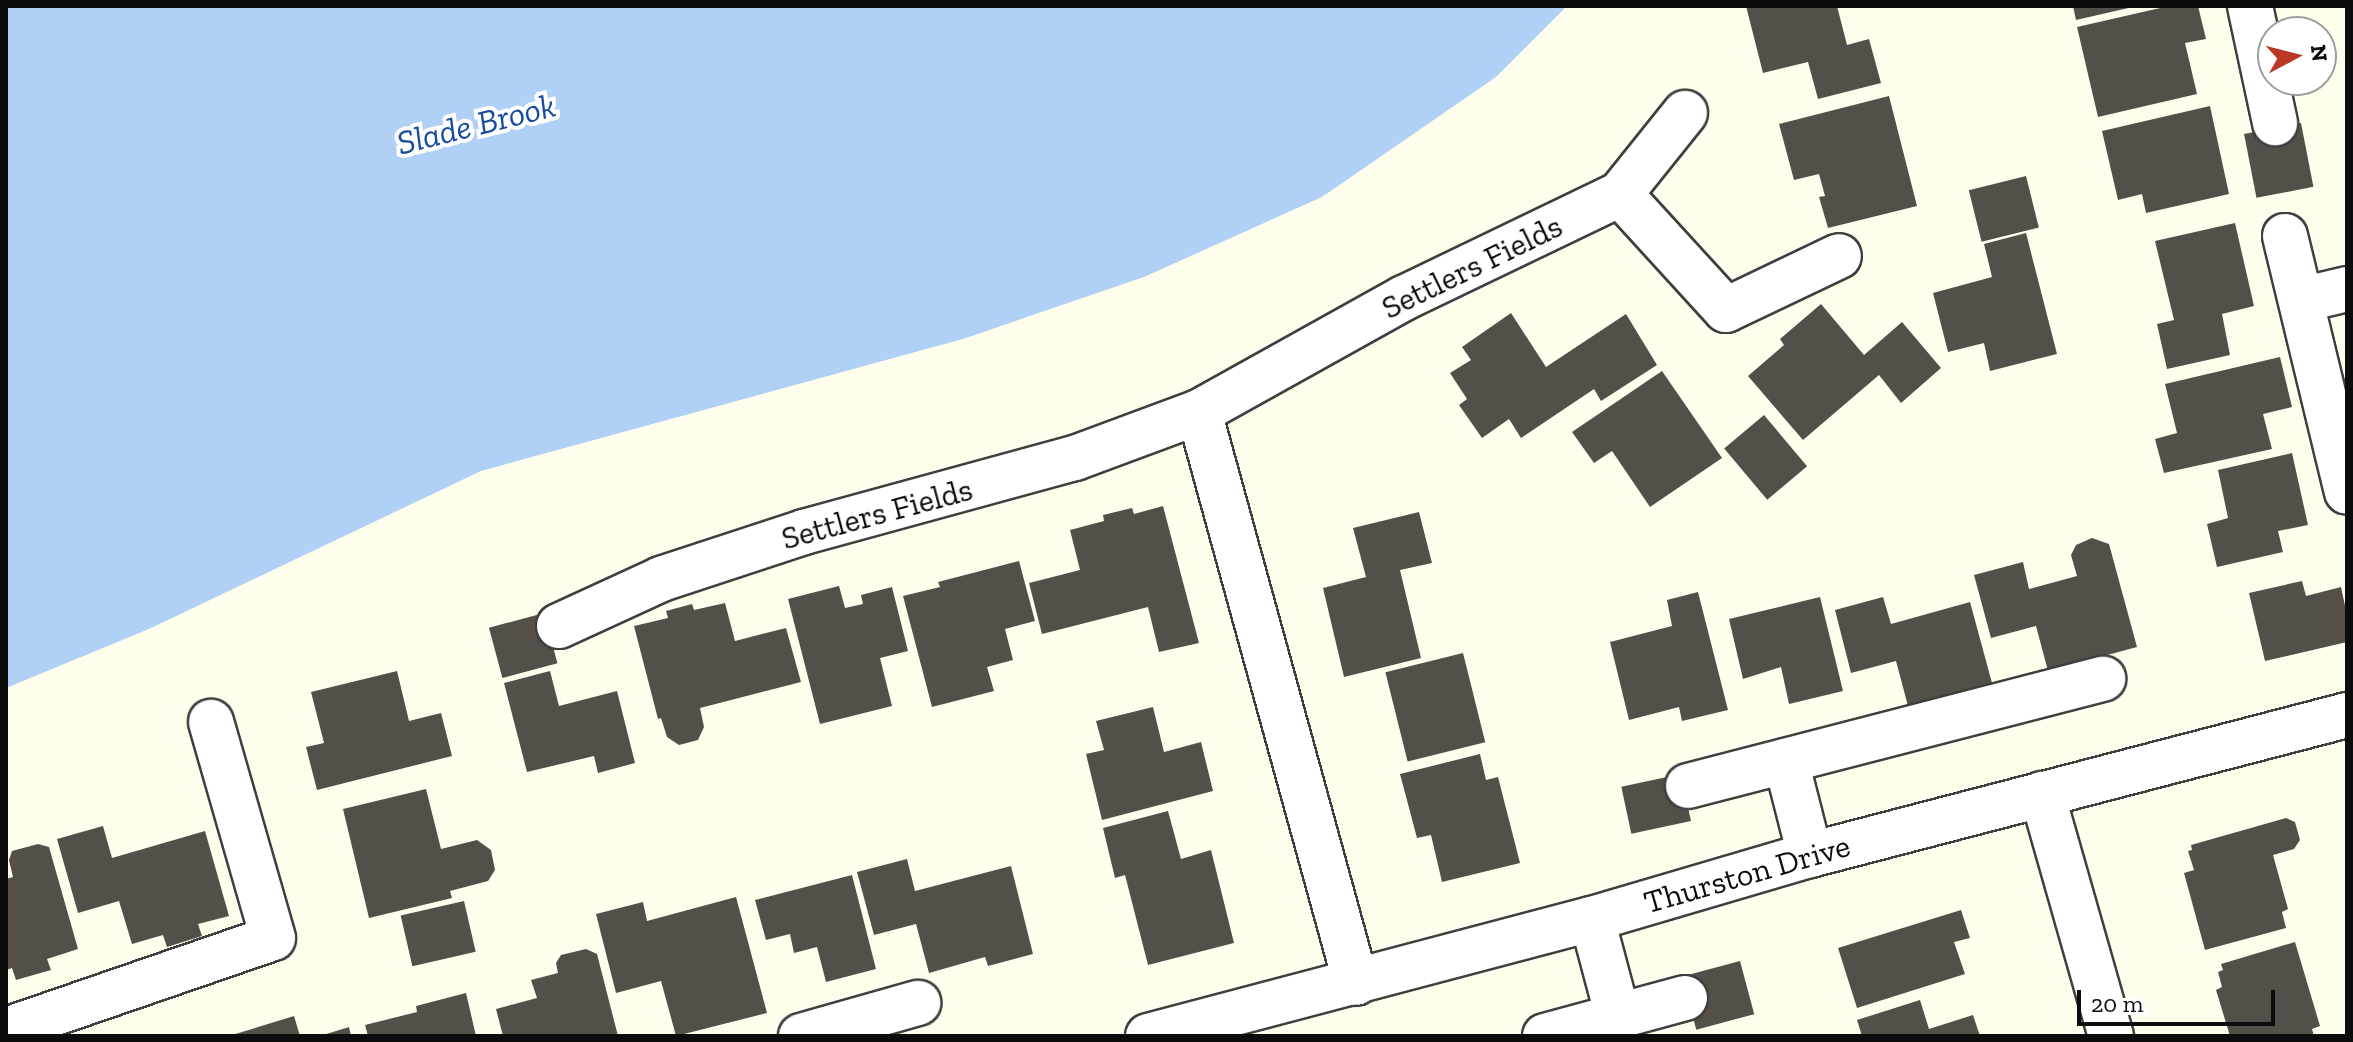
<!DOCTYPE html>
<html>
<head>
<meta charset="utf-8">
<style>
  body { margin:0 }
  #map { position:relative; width:2353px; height:1042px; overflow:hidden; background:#fffeec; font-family:"Zilla Slab",serif }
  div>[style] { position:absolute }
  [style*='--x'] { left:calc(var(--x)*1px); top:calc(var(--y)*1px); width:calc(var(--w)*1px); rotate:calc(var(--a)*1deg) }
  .water>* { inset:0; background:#b1d0f5 }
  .building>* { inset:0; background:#554f49; transform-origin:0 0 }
  .roads { filter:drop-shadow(2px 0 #3f3f3f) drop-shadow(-2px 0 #3f3f3f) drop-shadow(0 2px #3f3f3f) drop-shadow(0 -2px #3f3f3f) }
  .minor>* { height:44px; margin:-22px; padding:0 22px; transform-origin:22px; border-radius:22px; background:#fff }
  span { translate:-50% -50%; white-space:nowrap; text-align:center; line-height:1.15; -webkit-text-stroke:8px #fff; paint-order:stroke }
  .street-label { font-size:32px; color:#0c0c0c }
  .water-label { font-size:34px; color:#184b9c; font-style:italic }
  .frame { position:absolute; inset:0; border:8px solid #0c0c0c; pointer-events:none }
  .north { position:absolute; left:2257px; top:16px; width:80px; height:80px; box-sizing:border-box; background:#fff; border:2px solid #9e9e9e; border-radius:50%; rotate:83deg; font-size:22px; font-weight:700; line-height:32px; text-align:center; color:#0c0c0c }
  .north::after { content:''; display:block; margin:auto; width:28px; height:36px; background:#ba3926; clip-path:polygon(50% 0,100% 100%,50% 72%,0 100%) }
  .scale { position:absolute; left:2077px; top:990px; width:198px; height:36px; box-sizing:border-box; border:4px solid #0c0c0c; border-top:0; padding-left:10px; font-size:24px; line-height:28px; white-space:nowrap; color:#0c0c0c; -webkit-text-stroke:6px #fff; paint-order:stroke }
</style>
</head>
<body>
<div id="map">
  <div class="water">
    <i style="clip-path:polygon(6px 6px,1567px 6px,1496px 77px,1322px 197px,1144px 277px,963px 339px,481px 471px,149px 629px,6px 688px)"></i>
  </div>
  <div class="building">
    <i style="clip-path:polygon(1746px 6px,1837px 6px,1847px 45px,1869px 39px,1881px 83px,1818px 99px,1808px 62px,1763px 73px)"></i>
    <i style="clip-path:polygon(2073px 6px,2133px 6px,2133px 7px,2076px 20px)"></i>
    <i style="clip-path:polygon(2169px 6px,2198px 6px,2206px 39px,2185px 43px,2197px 94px,2098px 117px,2077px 27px)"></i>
    <i style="clip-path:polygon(1889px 96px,1917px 206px,1828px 228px,1819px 197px,1825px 196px,1819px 174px,1794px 180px,1779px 124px)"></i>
    <i style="clip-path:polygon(2210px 106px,2229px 194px,2146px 213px,2142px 194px,2118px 200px,2102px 131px)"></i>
    <i style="left:2301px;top:123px;width:65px;height:58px;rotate:79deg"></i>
    <i style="left:2026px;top:176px;width:53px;height:59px;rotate:76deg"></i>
    <i style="clip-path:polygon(2235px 223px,2254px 306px,2222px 314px,2230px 355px,2167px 369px,2157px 324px,2174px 320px,2155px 241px)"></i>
    <i style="clip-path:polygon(2026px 233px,2057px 354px,1990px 371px,1984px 343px,1948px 352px,1933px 293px,1992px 277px,1984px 244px)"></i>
    <i style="clip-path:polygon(1821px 304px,1864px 355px,1902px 322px,1941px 368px,1901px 403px,1879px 375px,1803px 440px,1748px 376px,1784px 345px,1780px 339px)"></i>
    <i style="clip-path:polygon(1511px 313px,1546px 367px,1626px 314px,1657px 365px,1601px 401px,1594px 389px,1521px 438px,1509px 419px,1482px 438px,1459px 405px,1467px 399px,1450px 373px,1471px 360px,1462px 347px)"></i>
    <i style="clip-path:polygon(2280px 357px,2292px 407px,2263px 414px,2272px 449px,2164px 473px,2155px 439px,2177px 433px,2165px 384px)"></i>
    <i style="clip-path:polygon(1662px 371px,1722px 458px,1650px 507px,1612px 451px,1594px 463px,1572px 432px)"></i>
    <i style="left:1764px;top:415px;width:67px;height:52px;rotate:50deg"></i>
    <i style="clip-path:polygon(2292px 453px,2308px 525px,2278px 531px,2283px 552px,2217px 567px,2207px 524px,2228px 518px,2218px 470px)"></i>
    <i style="clip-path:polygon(1163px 506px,1199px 643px,1159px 652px,1148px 607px,1042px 634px,1029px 583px,1080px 570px,1070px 530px,1104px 521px,1103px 515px,1132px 508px,1134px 514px)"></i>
    <i style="clip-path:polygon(1419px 512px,1432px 563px,1400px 570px,1421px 658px,1344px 677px,1323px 588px,1366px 577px,1353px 528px)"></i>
    <i style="clip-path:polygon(2092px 538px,2109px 544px,2137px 647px,2048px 671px,2036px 626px,1991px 638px,1974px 575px,2023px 562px,2029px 589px,2077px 576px,2071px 555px,2076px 545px)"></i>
    <i style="clip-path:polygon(1019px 561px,1035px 621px,1005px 629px,1013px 660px,987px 667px,994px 691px,932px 707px,903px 596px,940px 587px,938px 582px)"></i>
    <i style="clip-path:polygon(2302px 581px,2306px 596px,2341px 587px,2347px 615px,2347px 642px,2265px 661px,2249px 593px)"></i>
    <i style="clip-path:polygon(839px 586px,845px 608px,863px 604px,861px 595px,892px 587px,908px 651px,880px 658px,892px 706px,820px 724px,788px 599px)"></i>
    <i style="clip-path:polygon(1698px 592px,1728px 710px,1682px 721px,1679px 707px,1629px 720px,1610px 642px,1672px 626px,1667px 600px)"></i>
    <i style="clip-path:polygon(1820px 597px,1843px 691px,1789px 704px,1781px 667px,1743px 679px,1729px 619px)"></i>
    <i style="clip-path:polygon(1883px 597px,1891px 624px,1970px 602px,1992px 683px,1908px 706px,1896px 661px,1851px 673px,1835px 610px)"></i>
    <i style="clip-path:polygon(725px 603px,735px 641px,786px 628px,801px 682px,700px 708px,704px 727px,698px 740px,679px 745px,667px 737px,661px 718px,658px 719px,634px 626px,668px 618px,666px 611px,692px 604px,694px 610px)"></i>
    <i style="left:544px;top:613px;width:52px;height:57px;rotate:75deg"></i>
    <i style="left:1463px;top:653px;width:92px;height:80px;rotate:76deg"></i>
    <i style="clip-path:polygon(397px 671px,409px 721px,441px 713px,452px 756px,317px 790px,306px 747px,324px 743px,311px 692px)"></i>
    <i style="clip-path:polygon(550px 671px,559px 706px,617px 691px,635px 763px,598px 773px,594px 756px,527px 772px,504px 683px)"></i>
    <i style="clip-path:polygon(1153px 707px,1164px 752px,1201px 742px,1213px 791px,1102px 820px,1086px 754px,1104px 750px,1096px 721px)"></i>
    <i style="clip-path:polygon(1480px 754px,1486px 780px,1498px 777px,1520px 863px,1442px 882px,1431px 835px,1417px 838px,1400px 774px)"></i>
    <i style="left:1681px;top:774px;width:48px;height:61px;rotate:78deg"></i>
    <i style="clip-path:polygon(426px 789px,441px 849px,477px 840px,491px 850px,495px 870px,488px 881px,450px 891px,452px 898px,369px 918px,343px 809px)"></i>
    <i style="clip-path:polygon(1168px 811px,1181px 859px,1211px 850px,1234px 943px,1148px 965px,1125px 875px,1115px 878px,1103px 828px)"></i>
    <i style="clip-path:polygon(2286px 818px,2295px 822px,2300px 840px,2294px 849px,2273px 855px,2288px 909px,2282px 912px,2286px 928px,2205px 950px,2184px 873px,2194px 870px,2188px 851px,2192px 850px,2191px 845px)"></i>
    <i style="clip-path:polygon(103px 826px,112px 858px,205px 831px,229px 916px,198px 924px,202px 936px,167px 947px,163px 935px,132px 944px,119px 901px,78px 913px,57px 839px)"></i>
    <i style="clip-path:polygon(38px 844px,49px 847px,78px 949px,47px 959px,51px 970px,16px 980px,12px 968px,6px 970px,6px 879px,13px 877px,9px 860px,12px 851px)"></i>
    <i style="clip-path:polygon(907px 859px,915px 891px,1011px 866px,1033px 954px,988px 966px,985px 957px,929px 973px,916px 924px,874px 935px,857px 872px)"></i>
    <i style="clip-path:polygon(852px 875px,876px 969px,826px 982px,817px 947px,794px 953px,790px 934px,766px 940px,755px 900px)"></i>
    <i style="clip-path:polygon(736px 897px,767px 1013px,676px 1036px,661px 981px,616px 993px,596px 914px,643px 902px,647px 921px)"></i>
    <i style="left:464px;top:901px;width:52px;height:65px;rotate:77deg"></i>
    <i style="clip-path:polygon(1961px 910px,1970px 938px,1954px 942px,1965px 974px,1857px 1008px,1838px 948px)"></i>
    <i style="clip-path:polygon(2295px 942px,2320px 1026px,2312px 1029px,2314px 1036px,2230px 1036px,2216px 990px,2222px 987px,2218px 972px,2223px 970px,2221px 964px)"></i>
    <i style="clip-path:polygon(586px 949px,597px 954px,618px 1036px,503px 1036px,496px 1009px,537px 998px,531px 980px,558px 973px,556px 963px,561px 955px)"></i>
    <i style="left:1740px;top:961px;width:55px;height:60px;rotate:75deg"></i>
    <i style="clip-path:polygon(466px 993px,476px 1036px,368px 1036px,365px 1025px,417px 1012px,416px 1006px)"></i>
    <i style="clip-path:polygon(1920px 1000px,1929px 1029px,1973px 1015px,1980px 1036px,1862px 1036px,1857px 1020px)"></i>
    <i style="clip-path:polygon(294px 1016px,300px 1036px,232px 1036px,232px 1035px)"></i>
    <i style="clip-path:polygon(349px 1027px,351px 1036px,323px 1036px,323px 1035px)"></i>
  </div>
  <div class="roads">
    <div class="minor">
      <i style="--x:2250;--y:6;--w:120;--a:77.9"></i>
      <i style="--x:1620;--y:194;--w:157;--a:47.6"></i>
      <i style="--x:1726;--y:310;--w:125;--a:-25.5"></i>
      <i style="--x:2285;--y:236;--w:263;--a:76.4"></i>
      <i style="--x:2301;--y:300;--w:47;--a:-13.4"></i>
      <i style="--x:1199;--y:412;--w:592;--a:74.63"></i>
      <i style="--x:559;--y:626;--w:112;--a:-24.7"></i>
      <i style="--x:661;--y:579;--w:151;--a:-18.2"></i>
      <i style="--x:804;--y:532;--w:281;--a:-15.3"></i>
      <i style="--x:1075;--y:458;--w:132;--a:-20.4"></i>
      <i style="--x:1199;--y:412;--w:235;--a:-29.1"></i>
      <i style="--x:1404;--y:298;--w:240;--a:-25.7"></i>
      <i style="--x:1620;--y:194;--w:104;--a:-51.3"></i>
      <i style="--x:1786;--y:761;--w:97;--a:75.7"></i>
      <i style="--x:1688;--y:786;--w:429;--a:-14.5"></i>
      <i style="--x:2042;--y:794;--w:252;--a:74.1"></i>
      <i style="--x:1592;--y:919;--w:101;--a:75.1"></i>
      <i style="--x:6;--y:1030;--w:282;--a:-19"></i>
      <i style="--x:273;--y:938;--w:225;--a:-106"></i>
      <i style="--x:801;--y:1036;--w:122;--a:-15.8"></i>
      <i style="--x:1148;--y:1036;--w:459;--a:-14.8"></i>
      <i style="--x:1592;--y:919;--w:227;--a:-16.4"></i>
      <i style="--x:1810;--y:855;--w:555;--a:-14.61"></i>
      <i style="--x:1545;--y:1036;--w:145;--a:-15.2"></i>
    </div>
  </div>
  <div class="street-label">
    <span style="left:1472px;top:267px;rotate:-26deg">Settlers Fields</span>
    <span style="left:877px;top:514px;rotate:-15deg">Settlers Fields</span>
    <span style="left:1747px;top:874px;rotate:-16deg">Thurston Drive</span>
  </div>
  <div class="water-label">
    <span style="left:476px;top:124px;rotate:-14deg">Slade Brook</span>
  </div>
  <div class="frame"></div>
  <div class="north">N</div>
  <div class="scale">20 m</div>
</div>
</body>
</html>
